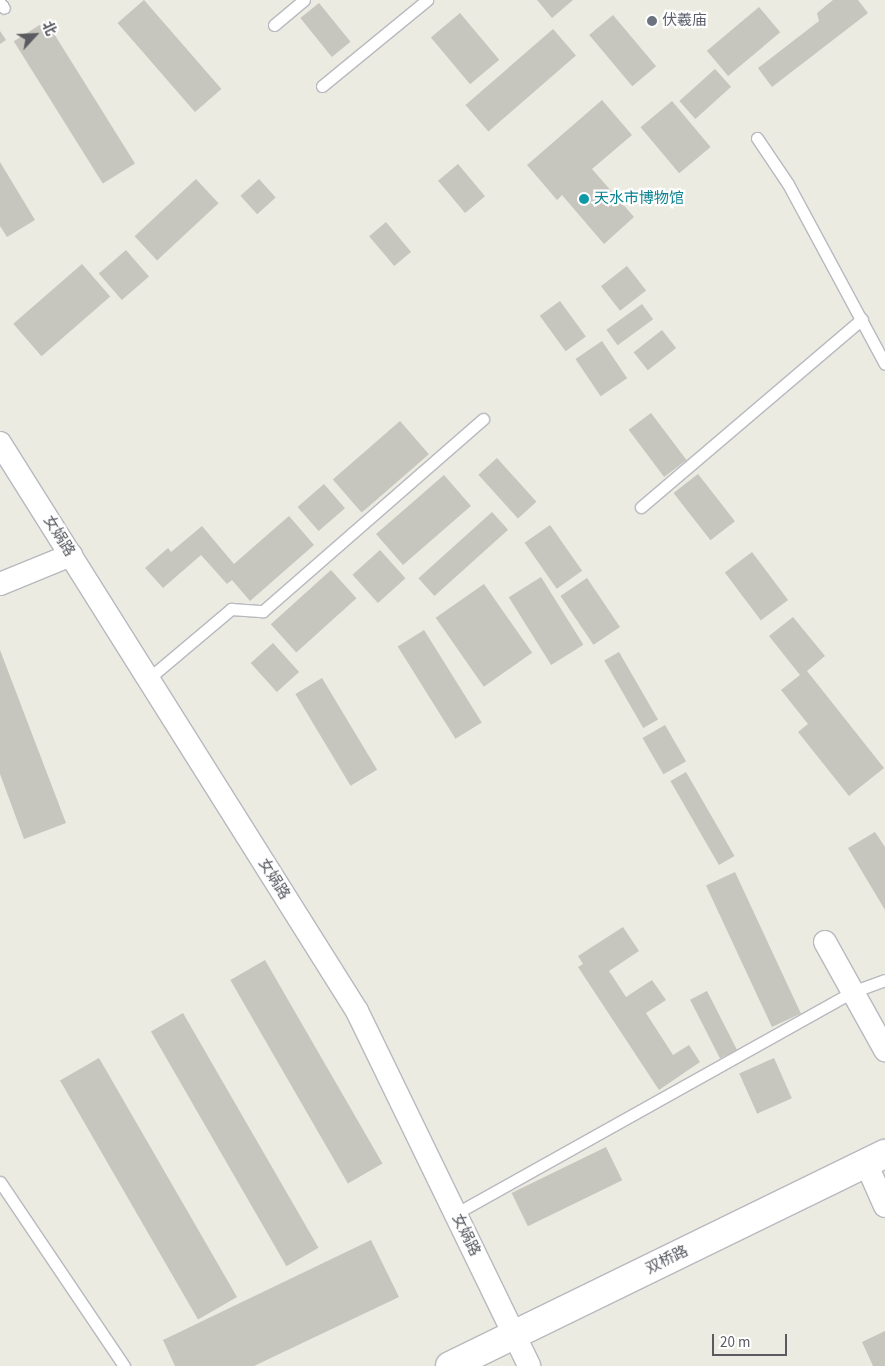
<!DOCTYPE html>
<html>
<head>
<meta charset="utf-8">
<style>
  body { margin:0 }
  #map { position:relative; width:885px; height:1366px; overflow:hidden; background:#ebebe1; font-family:"Source Sans 3","Noto Sans SC",sans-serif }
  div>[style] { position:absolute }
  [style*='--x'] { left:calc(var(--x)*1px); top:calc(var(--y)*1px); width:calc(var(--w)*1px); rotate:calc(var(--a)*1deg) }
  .building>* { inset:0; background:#c6c5be; transform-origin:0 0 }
  .roads { filter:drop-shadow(1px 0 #b8b9bf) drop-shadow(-1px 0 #b8b9bf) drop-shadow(0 1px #b8b9bf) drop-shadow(0 -1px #b8b9bf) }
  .lane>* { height:11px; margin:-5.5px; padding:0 5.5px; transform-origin:5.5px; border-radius:5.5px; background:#fff }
  .street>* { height:22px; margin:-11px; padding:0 11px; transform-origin:11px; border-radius:11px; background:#fff }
  .secondary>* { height:28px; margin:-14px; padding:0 14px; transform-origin:14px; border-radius:14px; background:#fff }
  .dots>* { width:14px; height:14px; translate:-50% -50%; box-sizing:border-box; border:2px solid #fff; border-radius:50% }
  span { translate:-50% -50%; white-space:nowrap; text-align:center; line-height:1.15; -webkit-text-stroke:4.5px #fff; paint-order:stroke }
  .worship-label { font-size:15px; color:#5b616d }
  .left { translate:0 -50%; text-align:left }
  .culture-label { font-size:15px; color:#0d838f }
  .street-label { font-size:15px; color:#595b61 }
  .north { position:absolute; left:10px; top:10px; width:50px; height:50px; -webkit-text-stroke:4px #fff; paint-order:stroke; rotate:65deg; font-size:14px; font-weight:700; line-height:20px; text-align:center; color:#595b61 }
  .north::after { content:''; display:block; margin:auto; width:18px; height:22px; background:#595b61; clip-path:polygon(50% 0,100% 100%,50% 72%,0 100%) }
  .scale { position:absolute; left:712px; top:1334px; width:75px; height:22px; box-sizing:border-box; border:2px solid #595b61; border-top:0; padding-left:6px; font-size:15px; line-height:18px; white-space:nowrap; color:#595b61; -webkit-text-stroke:4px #fff; paint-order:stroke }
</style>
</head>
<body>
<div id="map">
  <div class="building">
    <i style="left:144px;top:0;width:118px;height:35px;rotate:49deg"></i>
    <i style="clip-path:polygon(537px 0,573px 0,552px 18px)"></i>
    <i style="clip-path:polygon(833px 0,858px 0,868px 13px,772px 87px,758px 68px,819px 21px,817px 13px)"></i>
    <i style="left:319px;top:3px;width:50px;height:24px;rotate:51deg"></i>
    <i style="left:759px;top:7px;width:33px;height:68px;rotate:50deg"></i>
    <i style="left:460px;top:13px;width:61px;height:38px;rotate:50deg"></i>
    <i style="left:613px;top:15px;width:67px;height:31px;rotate:50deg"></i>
    <i style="left:46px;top:21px;width:168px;height:38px;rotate:58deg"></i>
    <i style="left:553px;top:29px;width:35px;height:116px;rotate:49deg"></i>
    <i style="clip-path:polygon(0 31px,6px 40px,0 44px)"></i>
    <i style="left:715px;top:69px;width:24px;height:48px;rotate:48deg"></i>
    <i style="clip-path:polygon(602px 100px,632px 135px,592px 169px,634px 217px,604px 244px,562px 195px,557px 200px,527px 165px)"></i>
    <i style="left:672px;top:101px;width:60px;height:41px;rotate:50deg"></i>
    <i style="clip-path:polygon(0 162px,35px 220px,7px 237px,0 226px)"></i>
    <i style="left:458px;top:164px;width:42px;height:26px;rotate:50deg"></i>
    <i style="left:196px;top:179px;width:33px;height:84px;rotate:47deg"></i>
    <i style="left:259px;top:179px;width:25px;height:25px;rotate:48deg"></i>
    <i style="left:386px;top:222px;width:39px;height:22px;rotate:50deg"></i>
    <i style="left:126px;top:250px;width:35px;height:36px;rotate:49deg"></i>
    <i style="left:82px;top:264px;width:43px;height:91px;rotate:49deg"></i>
    <i style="left:627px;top:266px;width:31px;height:33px;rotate:52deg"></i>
    <i style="left:560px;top:301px;width:44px;height:25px;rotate:54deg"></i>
    <i style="left:642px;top:304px;width:19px;height:44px;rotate:54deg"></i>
    <i style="left:662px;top:330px;width:23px;height:36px;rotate:52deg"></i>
    <i style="left:602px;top:341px;width:45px;height:32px;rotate:56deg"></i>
    <i style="left:651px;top:413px;width:59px;height:28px;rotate:53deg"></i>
    <i style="left:400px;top:421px;width:44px;height:89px;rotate:49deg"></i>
    <i style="left:497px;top:458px;width:59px;height:25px;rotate:48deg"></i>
    <i style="left:698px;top:474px;width:60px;height:31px;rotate:52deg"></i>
    <i style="left:444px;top:475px;width:41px;height:90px;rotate:49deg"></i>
    <i style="left:324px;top:484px;width:32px;height:35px;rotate:49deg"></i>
    <i style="left:492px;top:512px;width:24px;height:99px;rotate:48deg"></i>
    <i style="clip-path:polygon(289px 516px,314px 545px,250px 601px,232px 580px,227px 584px,201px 555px,163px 588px,145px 568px,168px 548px,171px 552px,202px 526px,234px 564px)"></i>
    <i style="left:550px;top:525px;width:56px;height:31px;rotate:55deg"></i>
    <i style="left:380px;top:550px;width:38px;height:37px;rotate:48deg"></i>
    <i style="left:752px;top:552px;width:60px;height:34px;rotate:53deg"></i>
    <i style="left:331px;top:570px;width:38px;height:81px;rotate:48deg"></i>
    <i style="left:541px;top:577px;width:80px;height:38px;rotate:58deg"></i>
    <i style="left:587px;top:578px;width:59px;height:32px;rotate:56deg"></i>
    <i style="left:484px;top:584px;width:84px;height:59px;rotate:55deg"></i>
    <i style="clip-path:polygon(793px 617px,825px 656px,807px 671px,884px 768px,849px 796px,798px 732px,808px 724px,781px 690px,800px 675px,769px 636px)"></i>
    <i style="left:424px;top:630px;width:109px;height:31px;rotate:58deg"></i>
    <i style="left:273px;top:643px;width:39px;height:30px;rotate:48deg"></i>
    <i style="clip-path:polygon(0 650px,66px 823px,24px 839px,0 774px)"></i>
    <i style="left:619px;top:652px;width:78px;height:17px;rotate:60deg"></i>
    <i style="left:322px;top:678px;width:107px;height:31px;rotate:59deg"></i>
    <i style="left:665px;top:725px;width:42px;height:26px;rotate:60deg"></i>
    <i style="left:686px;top:772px;width:97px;height:18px;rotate:60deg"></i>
    <i style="clip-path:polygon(875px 832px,885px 847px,885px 910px,848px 848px)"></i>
    <i style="left:735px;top:872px;width:156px;height:32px;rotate:65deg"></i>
    <i style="clip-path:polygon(623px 927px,639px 951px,609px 971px,626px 997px,652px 980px,666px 1000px,646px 1013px,673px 1055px,689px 1045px,700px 1062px,659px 1090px,578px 967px,583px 964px,578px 956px)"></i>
    <i style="left:265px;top:960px;width:235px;height:40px;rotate:60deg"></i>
    <i style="left:707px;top:991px;width:66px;height:19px;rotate:63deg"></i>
    <i style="left:183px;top:1013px;width:271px;height:37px;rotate:60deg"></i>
    <i style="left:99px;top:1058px;width:276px;height:45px;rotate:60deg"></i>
    <i style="left:774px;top:1058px;width:44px;height:38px;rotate:66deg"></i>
    <i style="left:606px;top:1147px;width:37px;height:105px;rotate:64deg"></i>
    <i style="clip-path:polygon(371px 1240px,399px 1297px,254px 1366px,175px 1366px,163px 1340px)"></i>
    <i style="clip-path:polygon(885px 1331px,885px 1366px,873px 1366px,862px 1342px)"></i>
  </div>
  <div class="roads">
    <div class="lane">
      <i style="--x:0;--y:3;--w:6;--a:51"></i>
      <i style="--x:274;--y:25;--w:39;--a:-40"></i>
      <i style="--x:322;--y:86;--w:136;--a:-39.3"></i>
      <i style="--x:757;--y:138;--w:55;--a:56"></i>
      <i style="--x:788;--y:184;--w:204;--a:61.7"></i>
      <i style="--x:641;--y:507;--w:290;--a:-40.4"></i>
      <i style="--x:148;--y:679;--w:109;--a:-40.1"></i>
      <i style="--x:231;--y:609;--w:32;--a:4"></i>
      <i style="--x:263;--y:611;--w:292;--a:-41.1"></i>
      <i style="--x:0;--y:1182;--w:222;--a:56"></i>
      <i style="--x:455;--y:1214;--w:455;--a:-29.2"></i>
      <i style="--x:852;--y:992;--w:35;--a:-20"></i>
    </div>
    <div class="street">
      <i style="--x:0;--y:443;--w:671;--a:57.85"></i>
      <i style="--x:357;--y:1011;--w:394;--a:64.1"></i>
      <i style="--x:0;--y:584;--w:77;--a:-22.2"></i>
      <i style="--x:825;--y:942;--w:124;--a:60.9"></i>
      <i style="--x:866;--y:1163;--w:47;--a:66.2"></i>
    </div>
    <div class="secondary">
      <i style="--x:450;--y:1366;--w:484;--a:-26"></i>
    </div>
  </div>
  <div class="dots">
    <i style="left:652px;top:21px;background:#6b7280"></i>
    <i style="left:584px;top:199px;background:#0f9aa8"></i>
  </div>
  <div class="worship-label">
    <span class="left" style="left:662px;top:21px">伏羲庙</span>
  </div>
  <div class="culture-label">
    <span class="left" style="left:594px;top:199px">天水市博物馆</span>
  </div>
  <div class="street-label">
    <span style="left:59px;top:536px;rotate:58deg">女娲路</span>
    <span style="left:274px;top:879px;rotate:58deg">女娲路</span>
    <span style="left:466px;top:1235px;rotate:64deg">女娲路</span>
    <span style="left:667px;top:1260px;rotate:-26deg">双桥路</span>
  </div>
  <div class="north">北</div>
  <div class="scale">20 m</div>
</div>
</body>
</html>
